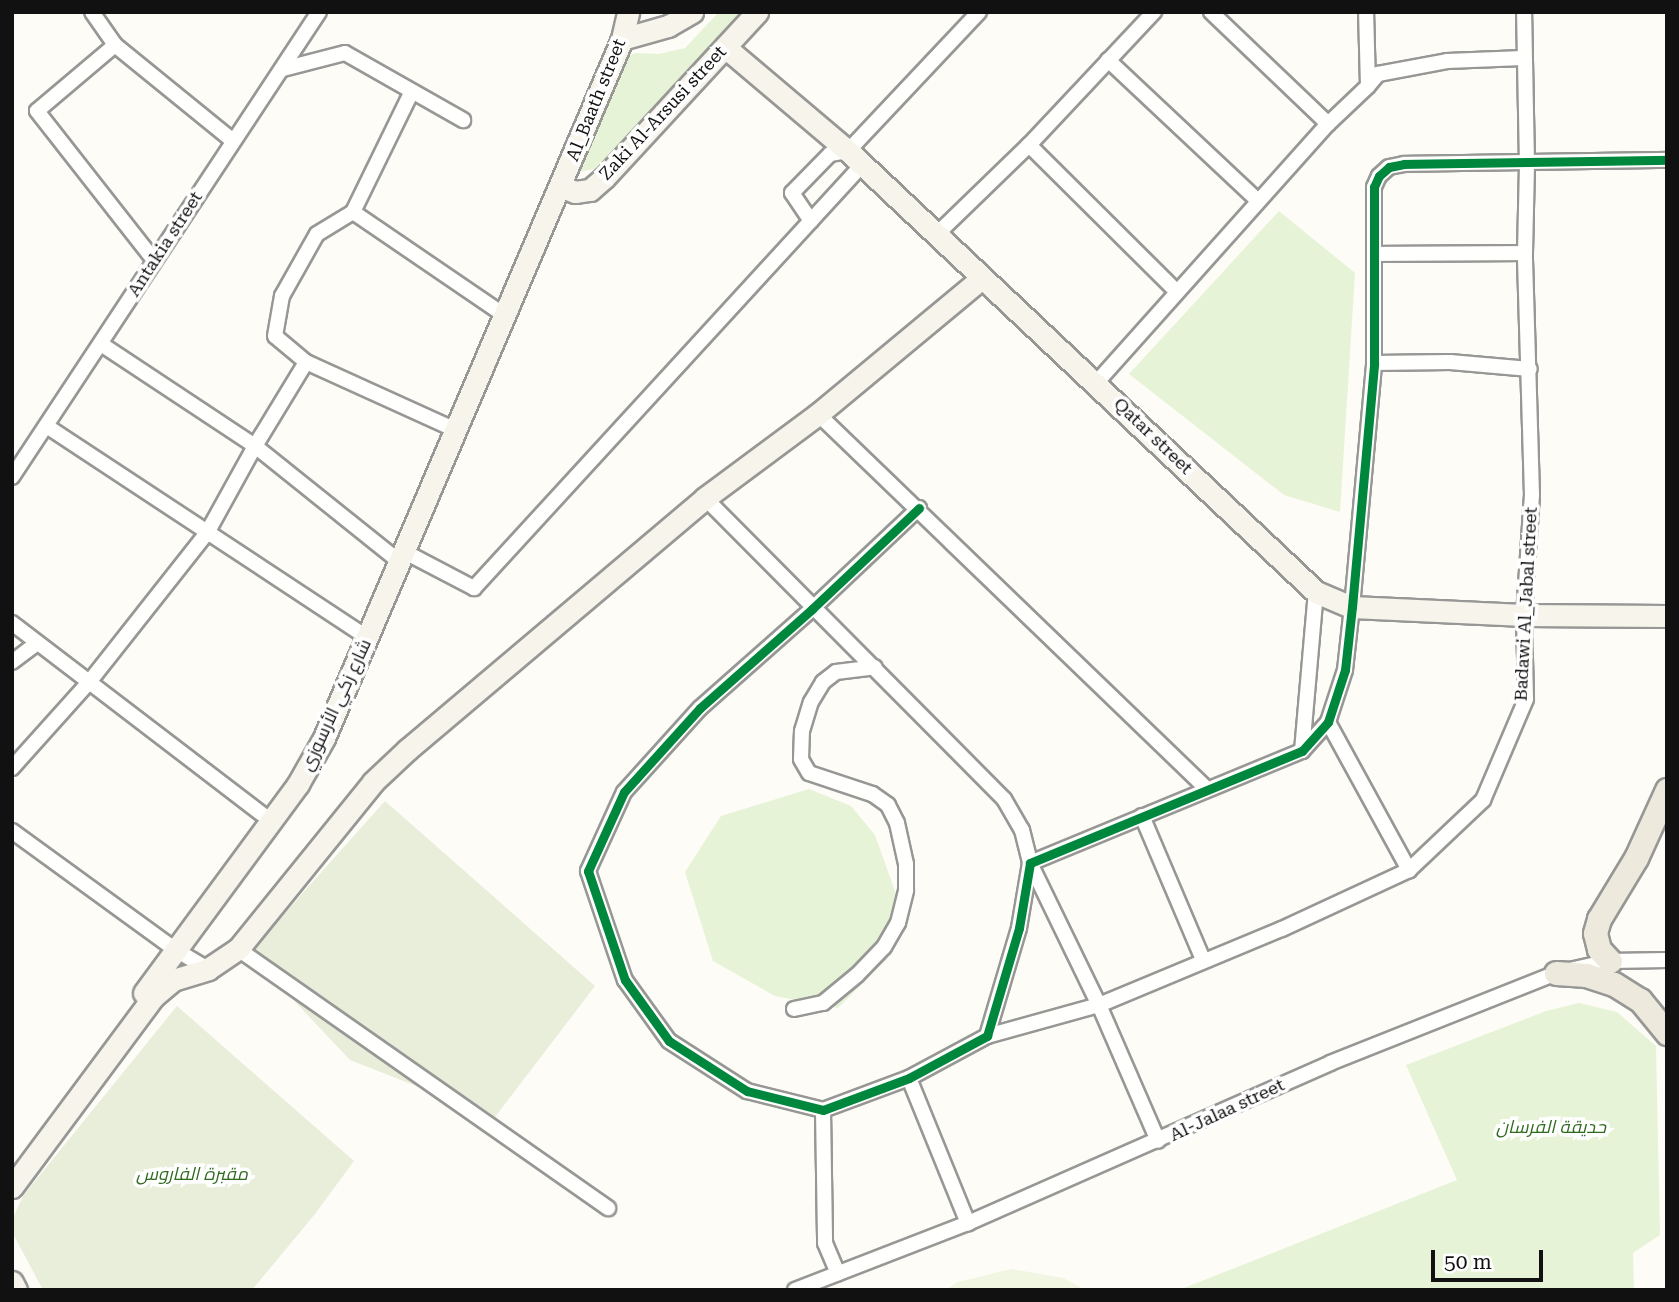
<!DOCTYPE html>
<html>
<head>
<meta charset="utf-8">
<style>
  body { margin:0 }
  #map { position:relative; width:1679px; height:1302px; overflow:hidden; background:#fdfcf7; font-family:"Roboto Serif",Cairo,serif }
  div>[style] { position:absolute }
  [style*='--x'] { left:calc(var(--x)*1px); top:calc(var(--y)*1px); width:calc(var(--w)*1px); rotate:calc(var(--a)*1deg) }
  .green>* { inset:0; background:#e7f3d7 }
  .cemetery>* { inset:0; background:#e9eedb }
  .pitch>* { inset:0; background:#f0f6e1 }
  .roads { filter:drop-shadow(2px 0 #979795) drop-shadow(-2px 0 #979795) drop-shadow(0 2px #979795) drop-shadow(0 -2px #979795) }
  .street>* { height:14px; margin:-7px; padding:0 7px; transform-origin:7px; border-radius:7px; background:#fffffe }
  .secondary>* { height:21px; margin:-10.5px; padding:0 10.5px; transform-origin:10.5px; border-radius:10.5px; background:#f6f4eb }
  .primary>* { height:23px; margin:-11.5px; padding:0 11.5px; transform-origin:11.5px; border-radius:11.5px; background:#ede9dc }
  .cycleway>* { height:9px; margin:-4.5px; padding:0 4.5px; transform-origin:4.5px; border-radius:4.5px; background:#00873e }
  span { translate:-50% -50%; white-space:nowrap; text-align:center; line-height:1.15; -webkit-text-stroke:7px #fff; paint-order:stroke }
  .street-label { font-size:18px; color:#111 }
  .park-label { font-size:18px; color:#2f6b1f; font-style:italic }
  .frame { position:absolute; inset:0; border:14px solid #111; pointer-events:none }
  .scale { position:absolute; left:1431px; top:1250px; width:112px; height:32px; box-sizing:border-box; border:4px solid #111; border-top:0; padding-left:9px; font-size:21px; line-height:24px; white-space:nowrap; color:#111; -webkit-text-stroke:5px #fff; paint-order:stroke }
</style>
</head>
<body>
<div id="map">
  <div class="green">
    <i style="clip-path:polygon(719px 12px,744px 12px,600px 168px,579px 172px,624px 57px,636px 53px,658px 54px,685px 48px)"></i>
    <i style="clip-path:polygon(1279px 211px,1355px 273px,1340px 512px,1284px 495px,1129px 374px)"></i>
    <i style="clip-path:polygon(809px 789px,851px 806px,875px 835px,896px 894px,887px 959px,838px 1008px,775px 996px,713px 961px,685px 872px,721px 816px)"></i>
    <i style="clip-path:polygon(1579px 1003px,1617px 1012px,1656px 1046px,1660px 1235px,1633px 1253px,1634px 1290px,1179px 1290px,1457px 1180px,1406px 1065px,1546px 1011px)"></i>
  </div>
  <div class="cemetery">
    <i style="clip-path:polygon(385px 801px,595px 986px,495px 1117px,350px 1060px,249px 953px)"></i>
    <i style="clip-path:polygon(177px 1006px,354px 1161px,315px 1214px,252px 1290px,43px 1290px,12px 1232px,12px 1220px,23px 1196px)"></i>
  </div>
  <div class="pitch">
    <i style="clip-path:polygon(1011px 1269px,1063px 1278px,1085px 1290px,945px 1290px,958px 1282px)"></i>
  </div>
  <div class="roads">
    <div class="street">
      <i style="--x:92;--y:12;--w:40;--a:55.1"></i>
      <i style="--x:115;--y:45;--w:151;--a:39.1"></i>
      <i style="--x:1211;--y:12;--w:162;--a:43.7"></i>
      <i style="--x:115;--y:45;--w:102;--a:139.8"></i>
      <i style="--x:37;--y:111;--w:189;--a:51.9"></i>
      <i style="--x:1108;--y:60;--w:206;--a:43.2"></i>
      <i style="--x:283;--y:69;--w:64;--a:-14.5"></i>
      <i style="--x:345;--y:53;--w:136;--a:29.6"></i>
      <i style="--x:1368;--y:86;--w:16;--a:-50"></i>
      <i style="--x:1378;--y:74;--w:70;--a:-10.7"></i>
      <i style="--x:1447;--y:61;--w:76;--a:-2.3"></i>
      <i style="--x:1029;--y:145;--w:207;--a:44.8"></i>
      <i style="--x:353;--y:212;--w:183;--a:34.3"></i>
      <i style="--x:811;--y:221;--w:34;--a:-124"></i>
      <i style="--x:792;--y:193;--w:54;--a:-45.7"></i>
      <i style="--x:830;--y:154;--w:18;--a:-9"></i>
      <i style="--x:848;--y:151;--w:191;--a:-46.7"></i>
      <i style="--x:936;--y:235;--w:129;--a:-44.1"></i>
      <i style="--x:1029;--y:145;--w:183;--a:-46.8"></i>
      <i style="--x:1374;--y:254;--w:151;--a:-0.4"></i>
      <i style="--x:101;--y:344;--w:185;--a:33.5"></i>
      <i style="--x:255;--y:446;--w:187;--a:38.7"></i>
      <i style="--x:306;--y:362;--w:165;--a:24.4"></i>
      <i style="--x:1374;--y:363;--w:76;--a:-0.8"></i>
      <i style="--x:1450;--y:362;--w:80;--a:5"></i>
      <i style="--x:1097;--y:382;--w:346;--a:-48.2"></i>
      <i style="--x:1328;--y:124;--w:55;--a:-43.5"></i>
      <i style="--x:1368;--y:86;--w:74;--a:-91.5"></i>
      <i style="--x:818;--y:414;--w:539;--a:43.95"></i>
      <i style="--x:48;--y:427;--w:383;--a:33.4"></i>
      <i style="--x:12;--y:477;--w:557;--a:-56.57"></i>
      <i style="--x:705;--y:498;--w:424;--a:45.2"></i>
      <i style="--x:1004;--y:799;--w:36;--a:60"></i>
      <i style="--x:1022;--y:830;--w:34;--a:76"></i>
      <i style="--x:1030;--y:863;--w:158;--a:64.1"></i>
      <i style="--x:1099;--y:1005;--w:148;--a:66.5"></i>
      <i style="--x:919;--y:508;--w:147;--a:136.7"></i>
      <i style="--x:812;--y:609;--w:149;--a:138.5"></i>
      <i style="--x:700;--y:708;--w:113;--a:132.1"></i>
      <i style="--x:624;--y:792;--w:87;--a:114.5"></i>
      <i style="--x:588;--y:871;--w:115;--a:71.3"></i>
      <i style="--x:625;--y:980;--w:75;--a:54.2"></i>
      <i style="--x:669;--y:1041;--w:93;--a:32.7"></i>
      <i style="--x:747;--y:1091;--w:78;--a:14"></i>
      <i style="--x:823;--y:1110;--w:92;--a:-20.4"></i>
      <i style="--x:909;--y:1078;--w:89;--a:-28.3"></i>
      <i style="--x:987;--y:1036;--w:113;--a:-73.5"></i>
      <i style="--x:1019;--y:928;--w:66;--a:-80.4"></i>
      <i style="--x:1030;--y:863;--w:294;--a:-22.4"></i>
      <i style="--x:1302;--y:751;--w:39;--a:-48"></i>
      <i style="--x:1328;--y:722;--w:55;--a:-71.9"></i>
      <i style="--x:1345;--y:670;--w:63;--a:-83.7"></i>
      <i style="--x:1352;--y:607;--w:245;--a:-84.8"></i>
      <i style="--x:1374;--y:363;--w:176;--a:-90"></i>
      <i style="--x:1374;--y:187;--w:12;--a:-66"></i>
      <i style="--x:1379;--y:176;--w:13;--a:-42"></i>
      <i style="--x:1389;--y:167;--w:15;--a:-11"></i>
      <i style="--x:1404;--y:164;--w:263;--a:-0.9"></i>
      <i style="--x:405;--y:552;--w:78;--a:27.6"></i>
      <i style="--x:474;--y:588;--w:574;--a:-47.47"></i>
      <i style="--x:12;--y:623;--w:326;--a:37.4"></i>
      <i style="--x:12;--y:662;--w:31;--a:-37"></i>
      <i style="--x:1328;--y:722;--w:169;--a:61.3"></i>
      <i style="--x:1302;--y:751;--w:160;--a:-85"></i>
      <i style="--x:12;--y:768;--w:117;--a:-48.1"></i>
      <i style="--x:90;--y:681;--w:189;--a:-51.7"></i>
      <i style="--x:207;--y:533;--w:99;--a:-61.1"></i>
      <i style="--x:255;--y:446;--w:98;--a:-58.7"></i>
      <i style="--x:306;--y:362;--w:40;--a:-140"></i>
      <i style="--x:275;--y:336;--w:41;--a:-80.1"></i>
      <i style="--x:282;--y:296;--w:71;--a:-60.6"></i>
      <i style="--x:317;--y:234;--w:42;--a:-31.4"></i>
      <i style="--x:353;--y:212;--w:132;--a:-64"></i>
      <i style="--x:1142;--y:816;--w:156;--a:67"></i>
      <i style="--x:12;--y:831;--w:203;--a:36"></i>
      <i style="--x:176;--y:950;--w:37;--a:31"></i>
      <i style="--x:238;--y:949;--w:452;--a:35"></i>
      <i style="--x:794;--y:1009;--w:30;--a:-12"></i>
      <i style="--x:823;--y:1003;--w:44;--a:-39.5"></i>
      <i style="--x:857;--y:975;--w:39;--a:-46"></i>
      <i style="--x:884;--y:947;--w:28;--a:-60"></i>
      <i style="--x:898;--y:923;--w:34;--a:-76"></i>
      <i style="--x:906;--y:890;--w:26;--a:-90"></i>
      <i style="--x:906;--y:864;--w:42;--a:-102.4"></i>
      <i style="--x:897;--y:823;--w:20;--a:-117"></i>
      <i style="--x:888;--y:805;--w:19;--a:-145"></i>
      <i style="--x:872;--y:794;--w:66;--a:-161.6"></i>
      <i style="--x:809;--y:773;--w:16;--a:-120"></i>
      <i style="--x:801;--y:759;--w:28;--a:-88"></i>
      <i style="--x:802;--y:731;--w:30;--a:-73"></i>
      <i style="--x:811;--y:702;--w:23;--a:-59"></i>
      <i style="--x:823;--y:682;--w:16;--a:-38"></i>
      <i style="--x:836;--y:672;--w:39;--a:-7"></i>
      <i style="--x:987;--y:1036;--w:116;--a:-15.5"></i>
      <i style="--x:1099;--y:1005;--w:198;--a:-22.6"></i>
      <i style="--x:1282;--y:929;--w:140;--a:-24.9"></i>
      <i style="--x:1409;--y:870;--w:102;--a:-43.4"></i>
      <i style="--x:1483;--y:800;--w:110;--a:-66.9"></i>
      <i style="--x:1526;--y:699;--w:84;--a:-91.4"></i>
      <i style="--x:1524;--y:615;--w:120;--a:-86.2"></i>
      <i style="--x:1532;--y:495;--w:242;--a:-91.7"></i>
      <i style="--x:1525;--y:253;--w:89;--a:-88.7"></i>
      <i style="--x:1527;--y:164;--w:152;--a:-91.1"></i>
      <i style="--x:909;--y:1078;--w:157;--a:67.9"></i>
      <i style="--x:823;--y:1110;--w:133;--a:89.1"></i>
      <i style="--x:825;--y:1243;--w:33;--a:67"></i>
      <i style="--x:795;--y:1290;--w:186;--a:-21.2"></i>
      <i style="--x:968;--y:1223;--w:396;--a:-23.8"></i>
      <i style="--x:1330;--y:1063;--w:243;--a:-21.7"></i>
      <i style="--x:1556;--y:973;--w:55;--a:-12.5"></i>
      <i style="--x:1610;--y:961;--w:57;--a:-1"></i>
    </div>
    <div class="secondary">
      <i style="--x:622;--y:39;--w:48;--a:-15.8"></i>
      <i style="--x:668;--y:26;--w:28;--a:-30"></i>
      <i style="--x:725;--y:47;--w:161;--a:40.2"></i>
      <i style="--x:848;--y:151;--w:643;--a:43.3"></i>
      <i style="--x:1316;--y:592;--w:39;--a:23"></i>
      <i style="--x:1352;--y:607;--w:172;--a:2.7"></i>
      <i style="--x:1524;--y:615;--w:143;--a:0.4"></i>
      <i style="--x:560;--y:186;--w:16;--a:22"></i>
      <i style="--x:575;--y:192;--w:15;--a:-8"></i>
      <i style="--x:590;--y:190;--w:18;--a:-41"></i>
      <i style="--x:604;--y:178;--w:226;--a:-47.3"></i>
      <i style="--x:144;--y:993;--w:260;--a:-53.6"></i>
      <i style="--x:298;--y:784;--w:53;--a:-60.5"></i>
      <i style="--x:324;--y:738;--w:760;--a:-66.91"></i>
      <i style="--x:622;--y:39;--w:28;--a:-77"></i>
      <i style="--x:12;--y:1187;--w:237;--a:-53.4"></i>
      <i style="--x:153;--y:997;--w:26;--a:-40"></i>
      <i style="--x:173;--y:980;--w:37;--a:-17"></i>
      <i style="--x:208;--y:969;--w:36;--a:-34"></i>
      <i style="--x:238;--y:949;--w:215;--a:-51"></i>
      <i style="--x:373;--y:782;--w:47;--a:-43.3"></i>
      <i style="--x:407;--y:750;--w:390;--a:-40.2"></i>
      <i style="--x:705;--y:498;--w:141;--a:-36.6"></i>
      <i style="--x:818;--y:414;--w:213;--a:-39.7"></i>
      <i style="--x:12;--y:1282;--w:9;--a:63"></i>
    </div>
    <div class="primary">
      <i style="--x:1610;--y:961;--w:16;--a:-133"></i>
      <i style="--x:1599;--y:949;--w:16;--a:-104"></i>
      <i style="--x:1595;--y:933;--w:15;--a:-74"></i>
      <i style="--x:1599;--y:919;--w:71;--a:-58.8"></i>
      <i style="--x:1636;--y:858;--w:75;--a:-65.5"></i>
      <i style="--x:1556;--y:973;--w:30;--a:4"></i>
      <i style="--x:1586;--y:975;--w:29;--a:18"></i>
      <i style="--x:1614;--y:984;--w:31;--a:32"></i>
      <i style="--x:1640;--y:1000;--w:43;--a:50.7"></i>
    </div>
  </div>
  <div class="cycleway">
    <i style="--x:919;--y:508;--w:147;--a:136.7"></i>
    <i style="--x:812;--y:609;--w:149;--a:138.5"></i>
    <i style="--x:700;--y:708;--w:113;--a:132.1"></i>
    <i style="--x:624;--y:792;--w:87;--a:114.5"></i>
    <i style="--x:588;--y:871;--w:115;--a:71.3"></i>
    <i style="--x:625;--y:980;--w:75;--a:54.2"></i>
    <i style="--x:669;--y:1041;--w:93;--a:32.7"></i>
    <i style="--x:747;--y:1091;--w:78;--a:14"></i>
    <i style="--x:823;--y:1110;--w:92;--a:-20.4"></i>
    <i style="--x:909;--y:1078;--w:89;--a:-28.3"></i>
    <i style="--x:987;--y:1036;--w:113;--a:-73.5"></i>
    <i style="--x:1019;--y:928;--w:66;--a:-80.4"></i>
    <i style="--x:1030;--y:863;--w:294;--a:-22.4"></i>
    <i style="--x:1302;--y:751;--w:39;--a:-48"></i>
    <i style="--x:1328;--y:722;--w:55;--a:-71.9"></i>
    <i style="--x:1345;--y:670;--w:63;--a:-83.7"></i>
    <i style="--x:1352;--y:607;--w:245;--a:-84.8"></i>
    <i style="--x:1374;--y:363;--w:176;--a:-90"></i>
    <i style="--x:1374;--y:187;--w:12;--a:-66"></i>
    <i style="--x:1379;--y:176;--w:13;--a:-42"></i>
    <i style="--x:1389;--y:167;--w:15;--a:-11"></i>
    <i style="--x:1404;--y:164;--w:263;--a:-0.9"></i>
  </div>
  <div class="street-label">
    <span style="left:596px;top:100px;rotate:-68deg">Al_Baath street</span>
    <span style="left:663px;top:113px;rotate:-47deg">Zaki Al-Arsusi street</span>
    <span style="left:165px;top:244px;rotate:-57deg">Antakia street</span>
    <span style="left:1153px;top:436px;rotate:44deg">Qatar street</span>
    <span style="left:1526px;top:604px;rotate:-87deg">Badawi Al_Jabal street</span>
    <span style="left:336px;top:705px;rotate:-65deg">شارع زكي الأرسوزي</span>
    <span style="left:1227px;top:1110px;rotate:-25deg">Al-Jalaa street</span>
  </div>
  <div class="park-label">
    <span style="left:1551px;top:1127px">حديقة الفرسان</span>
    <span style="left:192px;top:1174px">مقبرة الفاروس</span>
  </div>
  <div class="frame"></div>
  <div class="scale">50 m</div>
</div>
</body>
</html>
